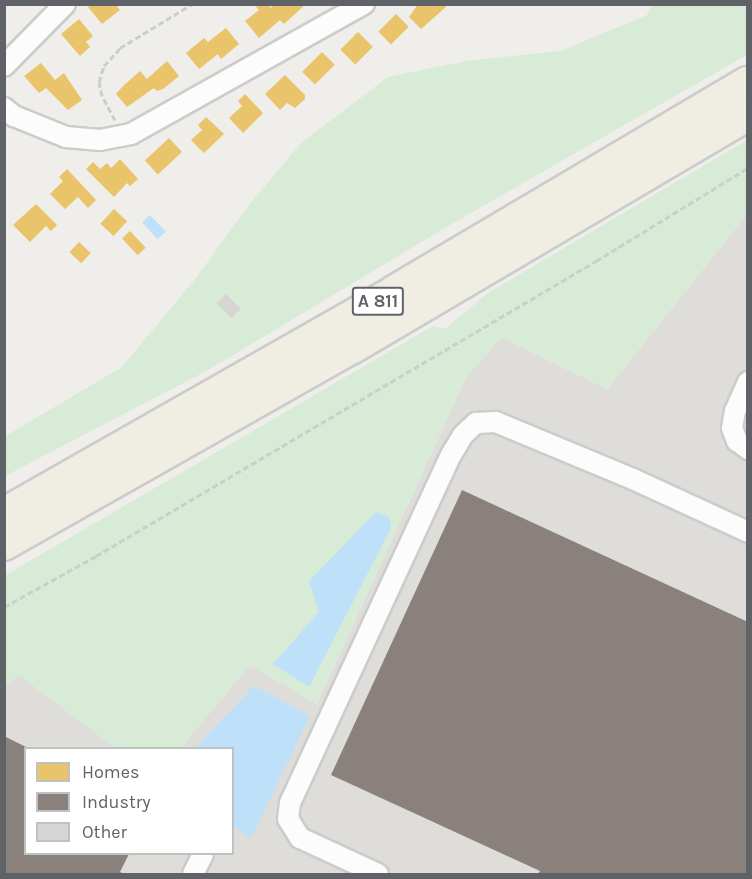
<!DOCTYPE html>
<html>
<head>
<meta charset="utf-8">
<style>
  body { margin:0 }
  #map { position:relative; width:752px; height:879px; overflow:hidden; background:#efeeea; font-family:Karla,sans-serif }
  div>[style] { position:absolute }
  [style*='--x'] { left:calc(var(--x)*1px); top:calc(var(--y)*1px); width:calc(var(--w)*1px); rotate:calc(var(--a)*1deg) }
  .industrial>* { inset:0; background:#dfddda }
  .green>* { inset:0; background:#d8ebd6 }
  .water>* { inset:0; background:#bfe0f9; transform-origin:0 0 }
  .homes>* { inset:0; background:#e9c46a; transform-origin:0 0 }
  .industry>* { inset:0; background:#8a817c }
  .building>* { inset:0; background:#d6d5d3; transform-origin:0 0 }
  .path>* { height:3px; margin-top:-1.5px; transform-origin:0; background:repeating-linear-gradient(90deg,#cacfcc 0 6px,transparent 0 9px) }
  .roads { filter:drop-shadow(2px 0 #cbcccc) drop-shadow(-2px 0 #cbcccc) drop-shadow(0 2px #cbcccc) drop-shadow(0 -2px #cbcccc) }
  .minor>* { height:20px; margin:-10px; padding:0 10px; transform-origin:10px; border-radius:10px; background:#fdfcfc }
  .highway>* { height:30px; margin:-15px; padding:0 15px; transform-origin:15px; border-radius:15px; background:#f0ede3 }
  span { translate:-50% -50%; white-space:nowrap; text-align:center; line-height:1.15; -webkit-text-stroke:6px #fff; paint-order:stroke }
  .shield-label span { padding:2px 4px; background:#fff; border:2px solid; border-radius:4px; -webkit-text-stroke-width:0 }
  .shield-label { font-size:18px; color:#5f6368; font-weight:700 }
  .frame { position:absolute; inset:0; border:6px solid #5f6368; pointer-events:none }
  .legend { position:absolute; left:24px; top:747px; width:210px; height:108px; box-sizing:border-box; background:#fff; border:2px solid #bfc1c3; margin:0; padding:8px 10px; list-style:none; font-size:18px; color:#5f6368 }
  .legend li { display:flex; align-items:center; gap:12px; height:30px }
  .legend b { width:30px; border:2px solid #bfc1c3 }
</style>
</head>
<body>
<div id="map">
  <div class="industrial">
    <i style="clip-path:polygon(747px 214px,747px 874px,5px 874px,4px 685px,19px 675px,116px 748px,26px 748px,26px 854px,232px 854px,232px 748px,180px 748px,250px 665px,317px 704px,466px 377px,501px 337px,607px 389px)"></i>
  </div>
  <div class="green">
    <i style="clip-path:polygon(653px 5px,747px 5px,747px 55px,443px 229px,210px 369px,5px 476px,4px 437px,122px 367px,196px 278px,248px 206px,302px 142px,388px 77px,466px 61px,561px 51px,647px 15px)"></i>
    <i style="clip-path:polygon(747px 140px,747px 214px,607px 389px,501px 337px,466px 377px,317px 704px,250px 665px,180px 748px,116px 748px,19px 675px,5px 685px,4px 576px,433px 326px,445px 329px,488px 293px)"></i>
  </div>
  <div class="water">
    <i style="left:150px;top:215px;width:23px;height:11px;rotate:47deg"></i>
    <i style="clip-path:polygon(376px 512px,389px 517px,391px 528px,309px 687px,273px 664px,319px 612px,309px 581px)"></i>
    <i style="clip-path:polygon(254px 686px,310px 716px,251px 838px,233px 825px,232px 748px,195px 748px)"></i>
  </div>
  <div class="homes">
    <i style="clip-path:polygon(92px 4px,115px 4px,120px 10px,102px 24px,88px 7px)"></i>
    <i style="clip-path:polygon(254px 4px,268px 4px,271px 8px,275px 4px,306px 4px,284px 24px,280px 20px,259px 38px,245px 21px,259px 10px)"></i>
    <i style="clip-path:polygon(418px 4px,443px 4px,446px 7px,421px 29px,409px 17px)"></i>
    <i style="left:396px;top:14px;width:18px;height:25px;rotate:45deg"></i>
    <i style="clip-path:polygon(79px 19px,93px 36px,86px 42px,90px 47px,80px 56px,61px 34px)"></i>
    <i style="clip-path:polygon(226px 28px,239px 44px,221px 59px,218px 54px,199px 69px,186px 53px,204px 38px,208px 42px)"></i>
    <i style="left:358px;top:32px;width:21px;height:25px;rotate:45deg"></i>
    <i style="left:322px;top:52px;width:18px;height:28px;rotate:45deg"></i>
    <i style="clip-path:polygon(167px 61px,179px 76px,163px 89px,157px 91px,154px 88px,127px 107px,116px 94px,123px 86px,140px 71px,147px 79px)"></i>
    <i style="clip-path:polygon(41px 63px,55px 80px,64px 73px,82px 100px,68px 110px,46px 88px,39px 93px,24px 76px)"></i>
    <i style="clip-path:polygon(285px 75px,305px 95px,305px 99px,295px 108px,287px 103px,280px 110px,265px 94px)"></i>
    <i style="clip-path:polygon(245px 94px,263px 113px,243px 133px,229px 118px,242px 106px,238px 101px)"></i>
    <i style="clip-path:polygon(206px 117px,224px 134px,204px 153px,191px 140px,202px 130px,198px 125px)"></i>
    <i style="left:169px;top:138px;width:19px;height:33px;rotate:47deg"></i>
    <i style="clip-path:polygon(120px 159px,138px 179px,130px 186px,127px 183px,114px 197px,86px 169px,93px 162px,100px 169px,107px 163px,111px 168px)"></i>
    <i style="clip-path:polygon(67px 169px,96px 200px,88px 208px,78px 197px,65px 209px,50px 194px,63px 181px,59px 177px)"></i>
    <i style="clip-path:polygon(36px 204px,57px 225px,51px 231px,46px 226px,30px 242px,13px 225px)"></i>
    <i style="left:114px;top:209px;width:18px;height:20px;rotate:43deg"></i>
    <i style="left:130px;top:231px;width:23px;height:11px;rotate:47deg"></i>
    <i style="left:79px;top:242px;width:16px;height:14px;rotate:43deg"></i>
  </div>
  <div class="industry">
    <i style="clip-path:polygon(462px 490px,748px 622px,748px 874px,538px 874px,540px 871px,331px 775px)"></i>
    <i style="clip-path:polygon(4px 736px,26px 747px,26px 854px,129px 854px,120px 872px,124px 874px,4px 874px)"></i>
  </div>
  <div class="building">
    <i style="left:226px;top:294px;width:21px;height:13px;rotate:45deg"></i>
  </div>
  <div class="path">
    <i style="--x:115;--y:120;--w:27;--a:-118"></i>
    <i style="--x:102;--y:96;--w:14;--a:-102"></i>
    <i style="--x:99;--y:82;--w:17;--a:-73"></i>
    <i style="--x:104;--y:66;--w:24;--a:-48"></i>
    <i style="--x:120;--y:48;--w:84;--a:-31.4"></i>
    <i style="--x:4;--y:607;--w:105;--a:-29"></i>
    <i style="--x:96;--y:556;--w:581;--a:-30.54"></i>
    <i style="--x:596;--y:261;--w:178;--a:-31.5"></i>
  </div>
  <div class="roads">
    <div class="minor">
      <i style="--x:4;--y:66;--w:87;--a:-45.5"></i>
      <i style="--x:4;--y:108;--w:13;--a:39"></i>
      <i style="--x:14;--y:116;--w:56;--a:22"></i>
      <i style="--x:66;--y:137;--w:34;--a:5"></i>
      <i style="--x:100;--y:140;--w:32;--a:-11"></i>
      <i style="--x:131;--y:134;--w:267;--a:-29.2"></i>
      <i style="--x:748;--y:382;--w:32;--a:114"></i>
      <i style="--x:735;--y:411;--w:17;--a:100"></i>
      <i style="--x:732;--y:428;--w:14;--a:69"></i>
      <i style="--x:737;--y:441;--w:14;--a:36"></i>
      <i style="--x:193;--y:874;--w:22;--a:-63"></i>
      <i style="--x:378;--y:874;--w:86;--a:-155.2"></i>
      <i style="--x:300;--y:838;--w:22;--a:-122"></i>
      <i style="--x:288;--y:819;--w:16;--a:-83"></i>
      <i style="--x:290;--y:803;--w:383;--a:-65.2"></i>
      <i style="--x:451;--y:455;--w:23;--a:-59"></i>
      <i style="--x:463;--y:435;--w:18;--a:-43"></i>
      <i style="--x:476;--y:423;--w:20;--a:-3"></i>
      <i style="--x:496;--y:422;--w:148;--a:22.6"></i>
      <i style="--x:633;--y:479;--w:127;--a:24.7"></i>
    </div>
    <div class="highway">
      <i style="--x:4;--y:513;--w:449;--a:-29.6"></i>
      <i style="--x:394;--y:291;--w:411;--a:-30.6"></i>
      <i style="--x:4;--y:545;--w:399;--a:-29.5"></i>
      <i style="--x:351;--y:349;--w:461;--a:-30.5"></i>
    </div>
  </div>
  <div class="shield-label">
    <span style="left:378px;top:301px">A 811</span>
  </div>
  <div class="frame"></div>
  <ul class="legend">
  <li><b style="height:16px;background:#e9c46a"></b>Homes</li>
  <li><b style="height:16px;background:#8a817c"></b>Industry</li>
  <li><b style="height:16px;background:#d6d5d3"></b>Other</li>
  </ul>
</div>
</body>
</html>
